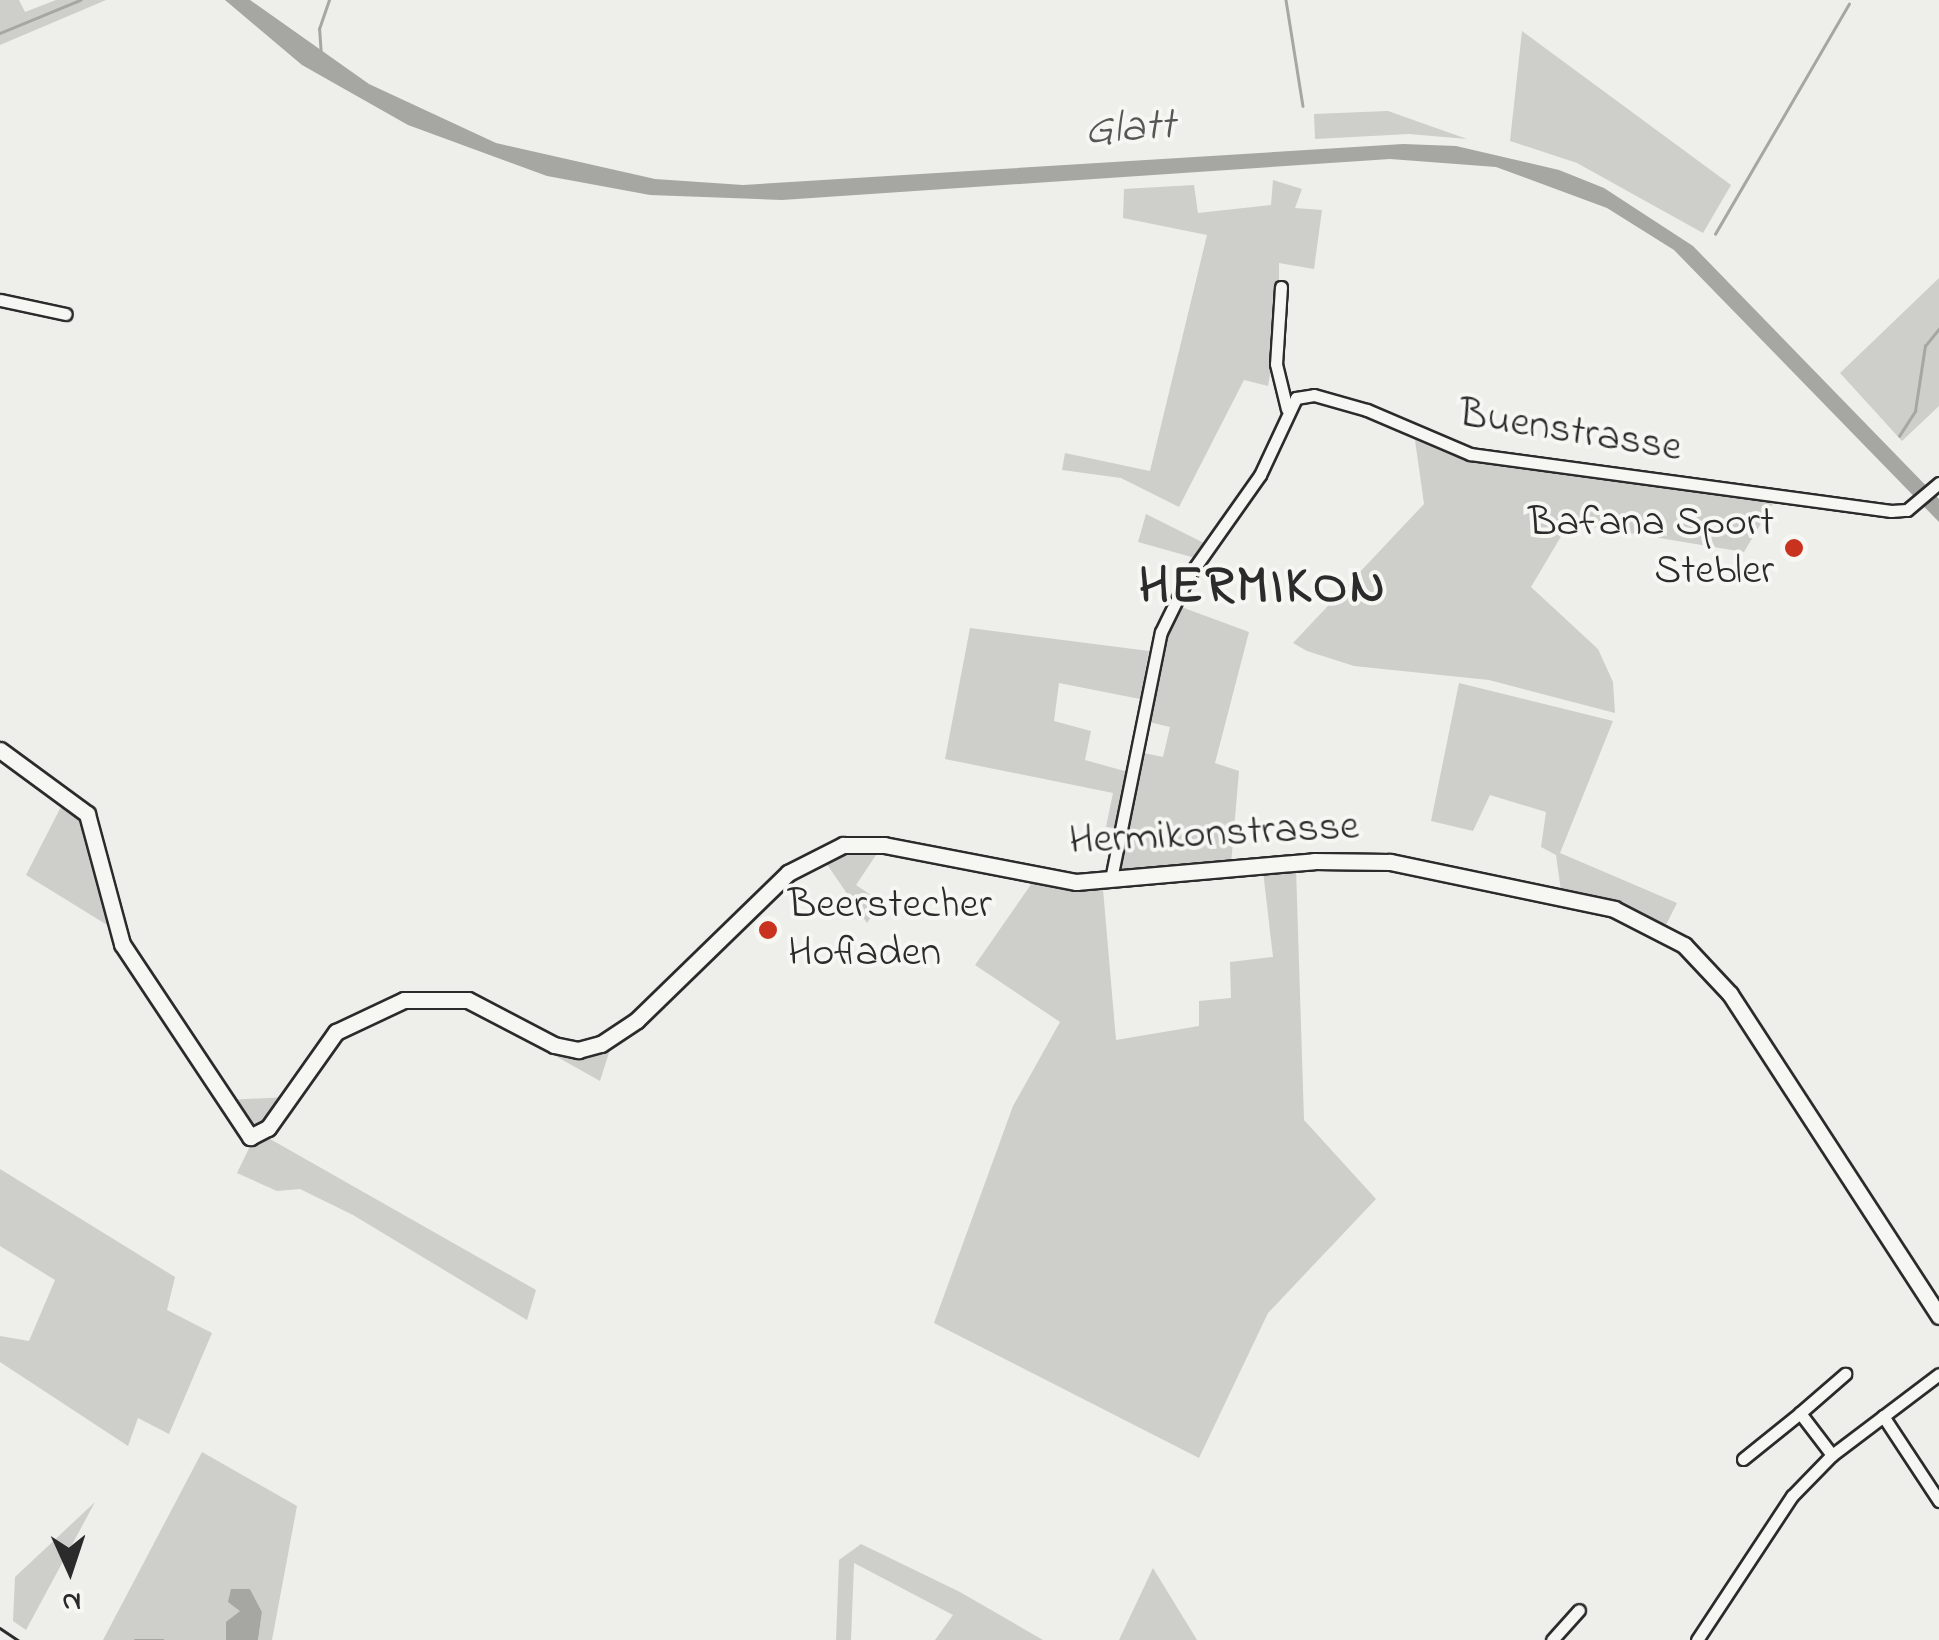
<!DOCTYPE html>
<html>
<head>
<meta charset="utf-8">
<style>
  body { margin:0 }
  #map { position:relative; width:1939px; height:1640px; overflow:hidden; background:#eeeeea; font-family:"Indie Flower",sans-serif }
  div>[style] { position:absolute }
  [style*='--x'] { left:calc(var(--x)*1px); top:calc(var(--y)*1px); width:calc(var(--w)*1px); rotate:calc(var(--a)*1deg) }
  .green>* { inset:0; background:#cececa }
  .water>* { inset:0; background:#a6a6a3 }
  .stream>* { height:2.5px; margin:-1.25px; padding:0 1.25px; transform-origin:1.25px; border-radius:1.25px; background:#a6a6a3 }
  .roads { filter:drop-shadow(2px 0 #2b2b2b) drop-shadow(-2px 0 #2b2b2b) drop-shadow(0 2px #2b2b2b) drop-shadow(0 -2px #2b2b2b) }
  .street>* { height:11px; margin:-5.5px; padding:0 5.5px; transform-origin:5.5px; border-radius:5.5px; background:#f6f6f2 }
  .secondary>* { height:15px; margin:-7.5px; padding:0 7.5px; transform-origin:7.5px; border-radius:7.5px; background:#f6f6f2 }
  .rail>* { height:2.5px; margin:-1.25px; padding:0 1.25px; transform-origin:1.25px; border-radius:1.25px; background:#2b2b2b }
  .dots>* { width:28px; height:28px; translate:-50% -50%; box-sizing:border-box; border:5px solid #f6f6f2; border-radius:50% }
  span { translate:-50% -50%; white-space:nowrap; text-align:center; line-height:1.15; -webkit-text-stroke:8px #f6f6f2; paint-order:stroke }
  .street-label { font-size:42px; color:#2b2b2b }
  .poi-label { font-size:42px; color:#2b2b2b }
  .right { translate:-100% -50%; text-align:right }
  .left { translate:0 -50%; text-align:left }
  .water-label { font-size:45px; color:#565655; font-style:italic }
  .district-label { font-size:52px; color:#2b2b2b; font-weight:700; letter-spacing:2.5px }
  .north { position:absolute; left:20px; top:1520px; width:100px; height:100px; -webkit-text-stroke:8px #f6f6f2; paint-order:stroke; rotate:177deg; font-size:28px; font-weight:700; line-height:40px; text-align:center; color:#2b2b2b }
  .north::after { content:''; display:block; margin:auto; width:35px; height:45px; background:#2b2b2b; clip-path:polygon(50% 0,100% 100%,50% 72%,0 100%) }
</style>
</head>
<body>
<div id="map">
  <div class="green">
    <i style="clip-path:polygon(0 0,19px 0,25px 12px,56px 0,106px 0,0 45px)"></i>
    <i style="clip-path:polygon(1522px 31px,1731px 185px,1703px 233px,1577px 163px,1510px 141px)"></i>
    <i style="clip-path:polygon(1387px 111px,1388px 111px,1467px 139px,1409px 134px,1315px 139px,1314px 114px)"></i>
    <i style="clip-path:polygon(1273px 180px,1302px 189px,1295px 208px,1322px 210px,1314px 269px,1279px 263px,1279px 321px,1268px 386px,1244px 380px,1179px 507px,1121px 478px,1062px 470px,1065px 453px,1150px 471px,1207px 235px,1123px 218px,1124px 189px,1194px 185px,1198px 213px,1271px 205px)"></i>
    <i style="clip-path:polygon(1939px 278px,1939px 406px,1902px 441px,1840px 373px)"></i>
    <i style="clip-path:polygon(1415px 440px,1453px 456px,1775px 500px,1744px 552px,1569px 523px,1531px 587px,1598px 649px,1613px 682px,1615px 713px,1489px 680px,1354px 666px,1307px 651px,1293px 643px,1424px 504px)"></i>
    <i style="clip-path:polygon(1146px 514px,1206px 544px,1195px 558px,1138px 542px)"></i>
    <i style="clip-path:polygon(1176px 605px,1249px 632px,1215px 763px,1239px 771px,1231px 864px,1124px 873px,1117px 863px,1139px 752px,1163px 757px,1170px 727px,1145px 721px)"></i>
    <i style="clip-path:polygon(970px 628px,1149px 651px,1140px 699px,1059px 683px,1054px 721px,1091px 731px,1085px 760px,1128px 772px,1116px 828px,1106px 827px,1113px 793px,945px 759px)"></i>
    <i style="clip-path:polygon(1459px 683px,1613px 721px,1560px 853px,1677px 903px,1666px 925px,1561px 891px,1556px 855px,1541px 847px,1546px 812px,1490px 795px,1473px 831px,1431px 821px)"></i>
    <i style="clip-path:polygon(66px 797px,77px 804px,117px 931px,26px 875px)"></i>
    <i style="clip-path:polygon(859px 852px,878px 852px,856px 885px,881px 902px,867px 923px,824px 860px)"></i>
    <i style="clip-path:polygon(1296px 868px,1304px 1120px,1376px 1199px,1268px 1313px,1199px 1458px,934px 1323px,1013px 1106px,1060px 1022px,975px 965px,1032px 883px,1103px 889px,1116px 1040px,1199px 1026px,1199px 1001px,1231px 998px,1230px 962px,1273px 957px,1263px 871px)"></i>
    <i style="clip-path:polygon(449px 996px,566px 1049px,614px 1037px,600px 1081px)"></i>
    <i style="clip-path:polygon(288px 1097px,263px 1135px,536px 1290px,527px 1320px,353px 1215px,300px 1189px,277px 1191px,237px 1173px,254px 1138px,226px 1100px)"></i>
    <i style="clip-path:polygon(0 1169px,175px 1277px,167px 1310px,212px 1333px,169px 1434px,138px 1418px,128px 1446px,0 1362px,0 1336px,29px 1341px,55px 1280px,0 1246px)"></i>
    <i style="clip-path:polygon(202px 1452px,297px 1506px,272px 1640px,258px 1640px,262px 1612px,250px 1589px,231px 1589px,240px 1611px,226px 1623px,226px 1640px,103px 1640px)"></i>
    <i style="clip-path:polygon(95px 1502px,26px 1630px,13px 1621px,15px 1577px)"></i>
    <i style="clip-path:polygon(861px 1544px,960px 1592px,1043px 1640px,935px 1640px,953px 1615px,854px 1563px,851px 1640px,836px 1640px,839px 1560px)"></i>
    <i style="clip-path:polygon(1153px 1568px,1197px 1640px,1119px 1640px)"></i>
  </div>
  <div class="water">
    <i style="clip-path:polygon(225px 0,250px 0,369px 84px,496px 143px,655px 179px,743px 185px,1403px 144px,1456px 146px,1559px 170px,1604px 188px,1693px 246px,1939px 499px,1939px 522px,1674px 250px,1607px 208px,1496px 167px,1390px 159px,782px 200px,650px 195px,547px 176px,408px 125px,302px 65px)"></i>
    <i style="clip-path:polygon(231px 1589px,250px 1589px,262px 1612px,258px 1640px,226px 1640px,226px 1622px,240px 1611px,228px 1602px)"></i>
  </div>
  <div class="stream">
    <i style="--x:1286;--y:0;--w:107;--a:80.9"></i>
    <i style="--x:0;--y:33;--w:87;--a:-22.4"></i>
    <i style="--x:321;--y:56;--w:27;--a:-94"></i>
    <i style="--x:319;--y:29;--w:31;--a:-71"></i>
    <i style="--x:1715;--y:234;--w:266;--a:-59.8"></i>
    <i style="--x:1899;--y:436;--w:30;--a:-57"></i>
    <i style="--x:1915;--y:411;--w:66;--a:-81.3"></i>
    <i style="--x:1925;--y:346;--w:22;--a:-51"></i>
    <i style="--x:135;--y:1640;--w:28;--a:0"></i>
  </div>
  <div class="roads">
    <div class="street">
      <i style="--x:1281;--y:287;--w:77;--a:93.7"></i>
      <i style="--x:1276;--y:364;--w:46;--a:76.3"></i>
      <i style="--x:0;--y:300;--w:67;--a:12"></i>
      <i style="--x:1111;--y:879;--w:252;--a:-78.6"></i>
      <i style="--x:1161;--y:632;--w:61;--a:-63.9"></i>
      <i style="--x:1188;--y:577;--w:125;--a:-54.8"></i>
      <i style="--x:1260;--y:475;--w:85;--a:-64.9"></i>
      <i style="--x:1296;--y:398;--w:18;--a:-9"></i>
      <i style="--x:1314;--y:395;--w:55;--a:15.8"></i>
      <i style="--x:1367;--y:410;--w:112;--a:23.1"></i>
      <i style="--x:1470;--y:454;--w:425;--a:7.7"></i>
      <i style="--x:1891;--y:511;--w:16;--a:-4"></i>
      <i style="--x:1907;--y:510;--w:42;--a:-40.2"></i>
      <i style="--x:1883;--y:1416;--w:102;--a:56.6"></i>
      <i style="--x:1832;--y:1455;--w:53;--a:-127.3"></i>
      <i style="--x:1800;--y:1413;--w:60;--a:-40.9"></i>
      <i style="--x:1743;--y:1459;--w:73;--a:-38.9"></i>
      <i style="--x:1552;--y:1640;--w:40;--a:-48"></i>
      <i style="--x:1697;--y:1640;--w:173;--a:-56.6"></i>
      <i style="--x:1792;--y:1496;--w:57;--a:-45.7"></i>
      <i style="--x:1832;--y:1455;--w:134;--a:-37.1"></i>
    </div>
    <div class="secondary">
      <i style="--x:0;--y:750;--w:108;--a:36.3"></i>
      <i style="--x:87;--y:814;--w:135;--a:74.9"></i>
      <i style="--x:122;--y:944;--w:232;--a:56.4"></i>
      <i style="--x:250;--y:1137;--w:20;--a:-27"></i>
      <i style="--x:268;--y:1128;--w:118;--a:-54.7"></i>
      <i style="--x:336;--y:1032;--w:75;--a:-25.2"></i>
      <i style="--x:404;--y:1000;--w:64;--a:0"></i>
      <i style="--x:468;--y:1000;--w:97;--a:27.6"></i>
      <i style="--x:554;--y:1045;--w:25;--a:12"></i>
      <i style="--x:578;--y:1050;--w:24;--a:-15"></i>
      <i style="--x:601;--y:1044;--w:43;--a:-33.7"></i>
      <i style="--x:637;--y:1020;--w:211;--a:-44.2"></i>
      <i style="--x:788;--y:873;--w:62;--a:-27"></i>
      <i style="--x:843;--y:845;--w:41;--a:0"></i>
      <i style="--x:884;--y:845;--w:196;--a:10.9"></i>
      <i style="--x:1076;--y:882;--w:239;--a:-5"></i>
      <i style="--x:1314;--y:861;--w:76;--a:0.8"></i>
      <i style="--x:1390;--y:862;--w:229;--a:11.8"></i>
      <i style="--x:1614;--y:909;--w:79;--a:27.2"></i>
      <i style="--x:1684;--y:945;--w:67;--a:46.8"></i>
      <i style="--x:1730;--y:994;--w:384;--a:57"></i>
    </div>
  </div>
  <div class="rail">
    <i style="--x:0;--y:1628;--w:22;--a:34"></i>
  </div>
  <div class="dots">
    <i style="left:1794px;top:548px;background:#c8321e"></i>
    <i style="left:768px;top:930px;background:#c8321e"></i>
  </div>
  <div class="street-label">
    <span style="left:1570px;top:432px;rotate:9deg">Buenstrasse</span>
    <span style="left:1214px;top:835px;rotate:-3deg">Hermikonstrasse</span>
  </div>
  <div class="poi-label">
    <span class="right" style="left:1774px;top:548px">Bafana Sport<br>Stebler</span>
    <span class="left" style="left:788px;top:930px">Beerstecher<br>Hofladen</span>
  </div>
  <div class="water-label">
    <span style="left:1130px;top:130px;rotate:-4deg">Glatt</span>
  </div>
  <div class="district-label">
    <span style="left:1263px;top:589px">HERMIKON</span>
  </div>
  <div class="north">N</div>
</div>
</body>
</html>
